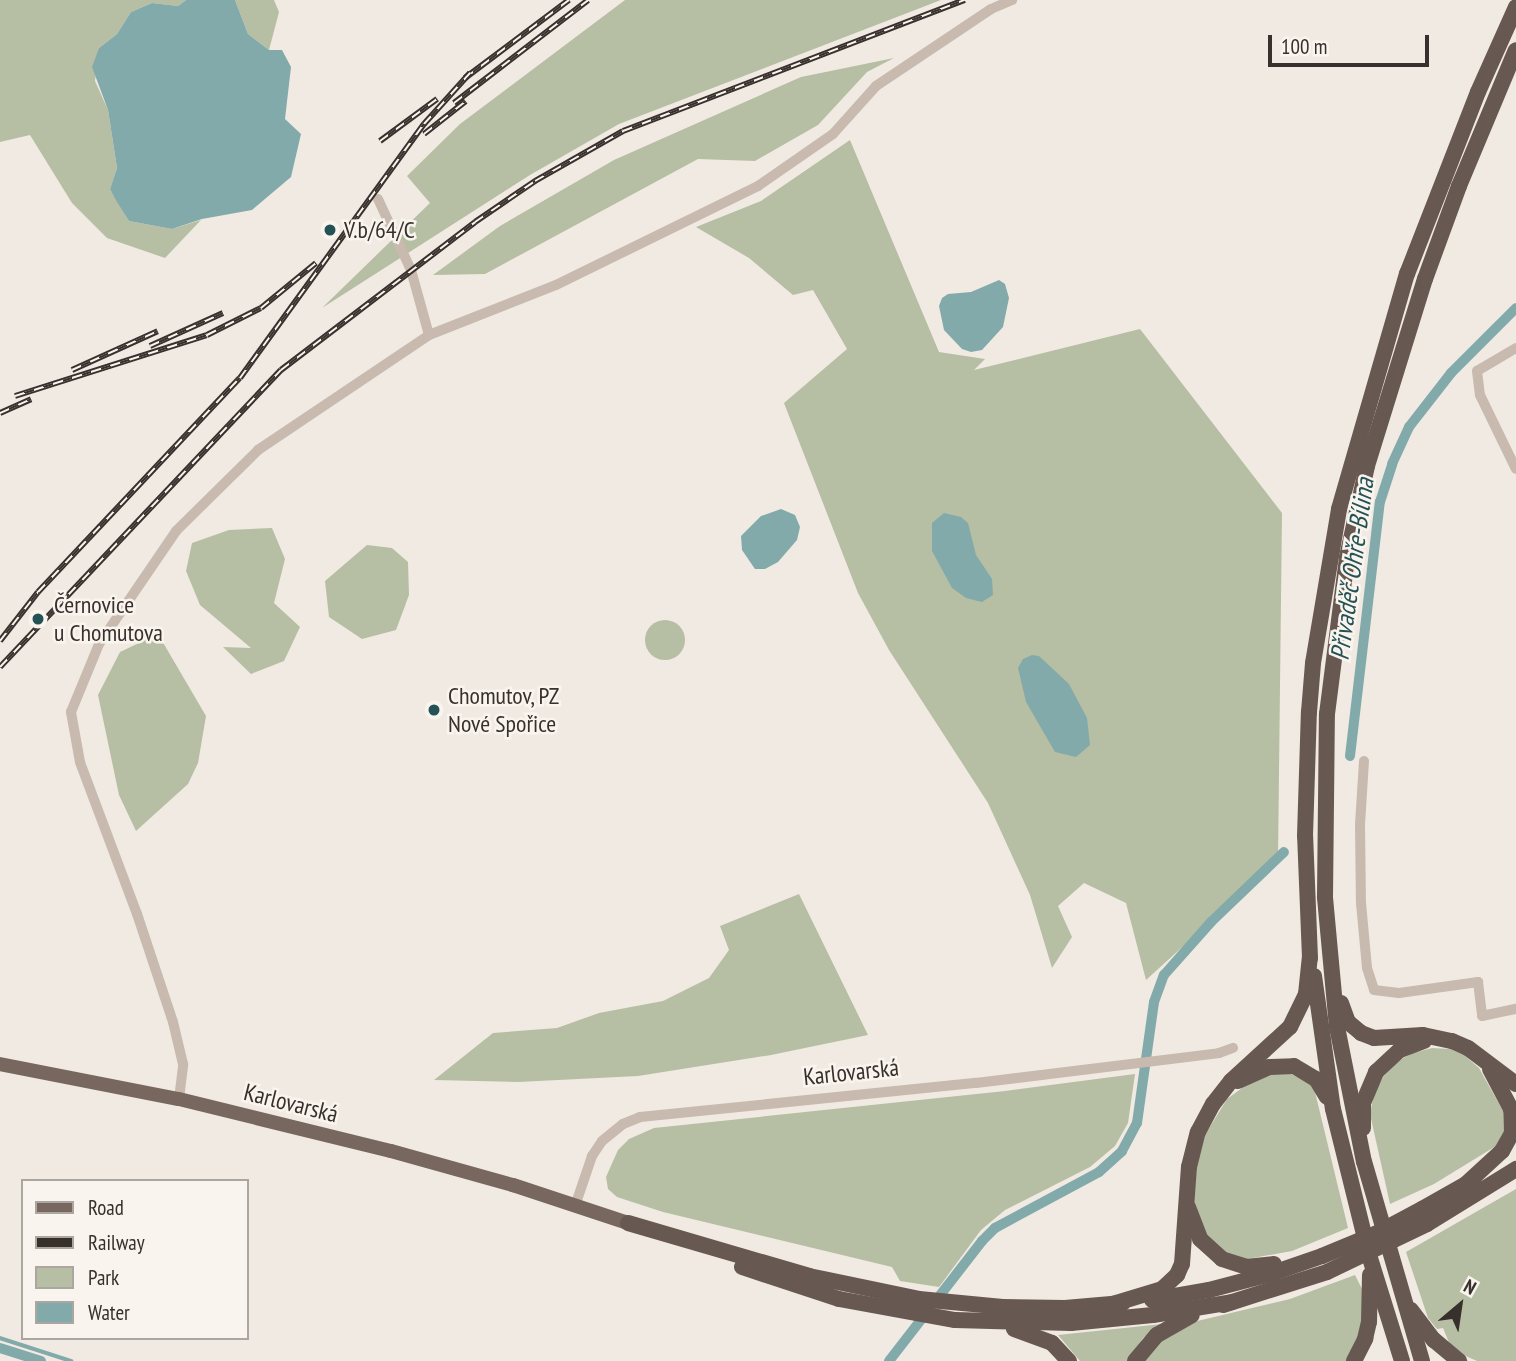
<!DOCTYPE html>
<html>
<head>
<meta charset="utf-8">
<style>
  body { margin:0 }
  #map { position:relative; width:1516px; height:1361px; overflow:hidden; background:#f1eae2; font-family:"PT Sans Narrow",sans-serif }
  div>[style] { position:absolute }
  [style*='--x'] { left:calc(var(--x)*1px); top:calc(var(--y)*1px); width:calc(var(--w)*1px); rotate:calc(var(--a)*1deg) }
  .green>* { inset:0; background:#b6bfa3 }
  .round { border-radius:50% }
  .water>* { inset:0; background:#83aaab }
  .stream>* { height:3.5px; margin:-1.75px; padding:0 1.75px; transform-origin:1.75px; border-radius:1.75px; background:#83aaab }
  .canal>* { height:10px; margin:-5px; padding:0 5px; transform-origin:5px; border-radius:5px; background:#83aaab }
  .minor>* { height:10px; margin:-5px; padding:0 5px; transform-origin:5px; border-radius:5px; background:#c8baae }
  .primary>* { height:14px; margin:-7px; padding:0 7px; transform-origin:7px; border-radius:7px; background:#78675f }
  .trunk>* { height:16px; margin:-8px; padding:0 8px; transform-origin:8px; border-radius:8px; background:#685852 }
  .rail>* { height:6px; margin-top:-3px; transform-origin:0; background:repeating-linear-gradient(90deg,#f9f4ee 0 10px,#38302c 0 20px); box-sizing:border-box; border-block:2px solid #38302c }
  .trunk-bridge>* { height:16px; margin:-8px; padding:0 8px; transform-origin:8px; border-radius:8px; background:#685852 }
  .dots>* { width:19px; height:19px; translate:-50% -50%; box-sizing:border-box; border:4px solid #f9f4ee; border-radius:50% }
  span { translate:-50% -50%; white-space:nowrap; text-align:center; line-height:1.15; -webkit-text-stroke:5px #f9f4ee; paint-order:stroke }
  .poi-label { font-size:24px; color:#38302c }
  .left { translate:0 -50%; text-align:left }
  .street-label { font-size:24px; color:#38302c }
  .water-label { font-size:26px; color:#255355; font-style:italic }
  .legend { position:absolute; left:21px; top:1179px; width:228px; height:161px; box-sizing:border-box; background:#f9f4ee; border:2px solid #aca6a0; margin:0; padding:9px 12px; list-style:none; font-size:21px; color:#38302c }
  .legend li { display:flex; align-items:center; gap:14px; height:35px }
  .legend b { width:35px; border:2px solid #aca6a0 }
  .north { position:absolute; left:1425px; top:1270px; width:70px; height:70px; -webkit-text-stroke:5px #f9f4ee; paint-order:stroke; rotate:29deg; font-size:19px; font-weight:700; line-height:28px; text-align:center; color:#38302c }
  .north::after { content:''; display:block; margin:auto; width:24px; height:32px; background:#38302c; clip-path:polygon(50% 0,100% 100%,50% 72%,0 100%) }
  .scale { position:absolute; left:1268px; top:35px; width:161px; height:32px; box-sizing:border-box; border:4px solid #38302c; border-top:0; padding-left:9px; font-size:21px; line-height:24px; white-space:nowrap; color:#38302c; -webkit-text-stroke:5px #f9f4ee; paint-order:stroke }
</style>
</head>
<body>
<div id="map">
  <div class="green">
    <i style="clip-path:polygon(0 0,186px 0,178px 6px,152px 3px,131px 12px,117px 34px,99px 48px,95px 81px,108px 110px,117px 168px,110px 189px,129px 221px,172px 229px,201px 220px,165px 258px,107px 238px,72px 203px,30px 135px,0 142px)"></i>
    <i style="clip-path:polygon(235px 0,274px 0,279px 12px,269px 50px,248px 34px)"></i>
    <i style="clip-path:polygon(625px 0,941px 0,619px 124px,530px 175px,322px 308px,430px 203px,407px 176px,460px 124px)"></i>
    <i style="clip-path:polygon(894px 58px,867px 72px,818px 125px,755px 161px,698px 159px,485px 274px,433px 275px,500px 226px,614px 160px,801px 77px)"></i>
    <i style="clip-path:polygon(850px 140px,939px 352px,985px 359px,974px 370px,1140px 329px,1282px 513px,1278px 860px,1146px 980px,1126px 903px,1084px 883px,1058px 906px,1072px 937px,1052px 968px,1030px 895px,988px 803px,889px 650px,858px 593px,784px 403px,847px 349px,813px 290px,793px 295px,749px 258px,696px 227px,761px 201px)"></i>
    <i style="clip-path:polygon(272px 528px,285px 559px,274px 603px,300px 627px,284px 661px,251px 674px,223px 647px,251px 648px,200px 605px,186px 571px,192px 543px,229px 530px)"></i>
    <i style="clip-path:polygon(367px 545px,392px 548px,408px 562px,409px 595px,396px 630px,362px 639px,329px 617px,325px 581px)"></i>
    <i class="round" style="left:645px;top:620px;width:40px;height:40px"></i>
    <i style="clip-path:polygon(158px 634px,206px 716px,198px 763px,188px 784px,136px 831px,119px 795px,98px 695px,120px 652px)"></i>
    <i style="clip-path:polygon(799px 894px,868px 1035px,771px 1055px,638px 1076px,518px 1082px,434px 1080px,493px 1033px,557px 1028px,599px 1013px,663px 1001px,709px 978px,729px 950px,720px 926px)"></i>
    <i style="clip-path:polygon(1432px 1048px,1450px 1049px,1464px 1055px,1479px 1068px,1503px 1111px,1504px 1131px,1496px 1146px,1434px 1184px,1390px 1204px,1370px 1114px,1374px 1094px,1383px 1077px,1396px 1062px,1413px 1053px)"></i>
    <i style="clip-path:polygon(1287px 1072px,1311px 1084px,1315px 1092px,1348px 1228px,1292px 1251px,1247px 1259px,1226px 1252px,1206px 1235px,1193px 1201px,1196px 1168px,1205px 1135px,1227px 1099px,1249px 1083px,1271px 1074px)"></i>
    <i style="clip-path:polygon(1135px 1074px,1128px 1123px,1115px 1146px,1090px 1167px,1005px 1210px,981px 1230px,939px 1287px,900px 1281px,892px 1267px,663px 1212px,617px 1197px,608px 1189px,606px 1177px,618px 1150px,629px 1139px,654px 1128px,1005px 1091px)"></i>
    <i style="clip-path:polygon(1516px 1189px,1516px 1361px,1477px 1361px,1459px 1353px,1450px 1345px,1443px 1328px,1437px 1329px,1428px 1318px,1406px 1252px)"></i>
    <i style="clip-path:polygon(1355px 1275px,1364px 1293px,1363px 1321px,1353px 1351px,1346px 1361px,1143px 1361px,1161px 1340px,1193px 1322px,1290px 1299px)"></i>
    <i style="clip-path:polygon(1162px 1324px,1143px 1338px,1128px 1361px,1080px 1361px,1058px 1335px)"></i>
  </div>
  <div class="water">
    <i style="clip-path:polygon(186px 0,235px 0,248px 34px,269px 50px,282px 50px,291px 67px,285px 119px,301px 134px,291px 177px,252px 210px,202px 219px,172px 229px,129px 221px,117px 202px,110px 189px,117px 168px,108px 110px,92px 67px,99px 48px,117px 34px,131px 12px,152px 3px,178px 6px)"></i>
    <i style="clip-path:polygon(999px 280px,1005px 284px,1009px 298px,1003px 327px,982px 350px,971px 352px,962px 349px,944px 330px,939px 306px,942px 298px,948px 294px,971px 292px)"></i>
    <i style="clip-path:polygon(781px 509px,795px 515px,800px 527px,797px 540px,778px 562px,765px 569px,755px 569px,742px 550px,741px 536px,761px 516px)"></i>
    <i style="clip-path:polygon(944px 513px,961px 517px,968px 523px,976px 555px,992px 579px,993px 595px,982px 602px,966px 598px,952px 588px,932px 551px,932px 523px)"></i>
    <i style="clip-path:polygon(1032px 655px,1039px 656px,1069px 684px,1087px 718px,1090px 745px,1076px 757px,1055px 752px,1026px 702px,1018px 668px,1023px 659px)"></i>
  </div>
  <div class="stream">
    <i style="--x:0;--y:1338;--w:75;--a:17.9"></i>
  </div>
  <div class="canal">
    <i style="--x:1350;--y:756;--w:256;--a:-83.3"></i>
    <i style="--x:1380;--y:502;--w:40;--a:-72"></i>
    <i style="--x:1392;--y:464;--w:41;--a:-65.3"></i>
    <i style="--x:1409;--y:427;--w:68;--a:-52.1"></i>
    <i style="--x:1451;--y:373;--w:92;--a:-45"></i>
    <i style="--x:0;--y:1348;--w:43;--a:17.6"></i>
    <i style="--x:889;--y:1361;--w:152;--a:-52.2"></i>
    <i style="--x:982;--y:1241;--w:18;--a:-45"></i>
    <i style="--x:995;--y:1228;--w:118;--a:-28.3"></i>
    <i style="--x:1099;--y:1172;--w:31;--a:-42"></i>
    <i style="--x:1122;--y:1151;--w:32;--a:-62"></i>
    <i style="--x:1137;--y:1123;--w:122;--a:-82"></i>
    <i style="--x:1154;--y:1002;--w:29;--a:-70"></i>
    <i style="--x:1164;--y:975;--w:71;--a:-48.4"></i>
    <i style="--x:1211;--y:922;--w:101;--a:-43.8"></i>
  </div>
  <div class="minor">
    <i style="--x:378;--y:199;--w:78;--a:65.1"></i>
    <i style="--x:411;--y:270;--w:67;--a:74.5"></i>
    <i style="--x:1516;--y:348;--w:45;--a:149.5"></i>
    <i style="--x:1477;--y:371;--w:24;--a:83"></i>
    <i style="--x:1480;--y:395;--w:82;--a:64.1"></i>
    <i style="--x:1364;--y:761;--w:64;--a:93.6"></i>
    <i style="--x:1360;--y:825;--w:78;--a:89.3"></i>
    <i style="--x:1361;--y:903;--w:65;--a:84.7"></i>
    <i style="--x:1367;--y:968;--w:23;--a:72"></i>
    <i style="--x:1374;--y:990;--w:25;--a:7"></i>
    <i style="--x:1399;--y:993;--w:80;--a:-7.9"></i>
    <i style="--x:1478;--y:982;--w:34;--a:83"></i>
    <i style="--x:1482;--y:1016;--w:35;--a:-12"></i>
    <i style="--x:179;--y:1099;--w:35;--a:-83"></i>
    <i style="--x:183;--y:1064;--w:43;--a:-103.4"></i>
    <i style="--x:173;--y:1022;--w:114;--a:-108.4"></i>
    <i style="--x:137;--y:914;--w:162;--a:-110.6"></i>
    <i style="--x:80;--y:762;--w:51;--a:-100.2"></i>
    <i style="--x:71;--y:712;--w:74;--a:-67.6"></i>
    <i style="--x:99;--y:644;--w:137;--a:-55.7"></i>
    <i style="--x:176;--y:531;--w:115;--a:-44.6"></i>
    <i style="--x:258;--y:450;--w:206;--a:-33.9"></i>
    <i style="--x:429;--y:335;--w:136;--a:-21.5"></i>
    <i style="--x:556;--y:285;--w:225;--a:-26.1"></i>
    <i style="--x:758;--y:186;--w:91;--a:-34.7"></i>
    <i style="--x:833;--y:134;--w:64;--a:-48.1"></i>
    <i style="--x:876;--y:86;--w:138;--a:-33.8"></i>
    <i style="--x:991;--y:9;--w:23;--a:-23"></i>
    <i style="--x:575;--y:1206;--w:53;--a:-71.2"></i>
    <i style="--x:592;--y:1156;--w:18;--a:-56"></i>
    <i style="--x:602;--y:1141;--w:27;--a:-39"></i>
    <i style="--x:623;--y:1124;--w:18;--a:-22"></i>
    <i style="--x:640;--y:1117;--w:338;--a:-5.8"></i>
    <i style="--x:976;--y:1083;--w:245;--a:-7"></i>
    <i style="--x:1219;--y:1053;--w:15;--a:-20"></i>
  </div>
  <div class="primary">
    <i style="--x:0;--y:1064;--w:182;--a:11.1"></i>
    <i style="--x:179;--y:1099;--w:218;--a:13.8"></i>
    <i style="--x:391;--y:1151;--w:127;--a:15.6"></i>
    <i style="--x:513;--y:1185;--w:121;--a:18.3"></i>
  </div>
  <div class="trunk">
    <i style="--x:1314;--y:976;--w:134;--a:81.9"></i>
    <i style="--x:1333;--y:1109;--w:150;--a:76.1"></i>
    <i style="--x:1369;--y:1255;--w:111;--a:72.7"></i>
    <i style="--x:1341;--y:1003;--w:20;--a:70"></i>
    <i style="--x:1348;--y:1022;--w:17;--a:40"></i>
    <i style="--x:1361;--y:1033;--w:14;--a:21"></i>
    <i style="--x:1374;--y:1038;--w:49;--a:-3.5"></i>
    <i style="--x:1423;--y:1035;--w:30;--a:12"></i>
    <i style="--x:1452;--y:1041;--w:17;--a:24"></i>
    <i style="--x:1468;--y:1048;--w:60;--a:36.9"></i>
    <i style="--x:1238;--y:1081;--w:34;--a:-24"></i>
    <i style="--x:1269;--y:1067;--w:25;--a:-2"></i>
    <i style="--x:1294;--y:1066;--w:26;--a:31"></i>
    <i style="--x:1316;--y:1079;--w:21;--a:59"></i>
    <i style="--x:1363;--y:1128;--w:25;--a:-90"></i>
    <i style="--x:1363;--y:1103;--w:34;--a:-67"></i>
    <i style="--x:1376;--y:1072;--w:33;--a:-43"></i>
    <i style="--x:1400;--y:1050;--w:26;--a:-21"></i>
    <i style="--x:1465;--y:1185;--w:50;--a:-42.6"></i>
    <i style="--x:1502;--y:1151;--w:21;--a:-61"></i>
    <i style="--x:1512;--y:1133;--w:24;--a:-92"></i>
    <i style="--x:1511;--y:1109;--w:45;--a:-117.7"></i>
    <i style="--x:1188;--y:1207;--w:34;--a:69"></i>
    <i style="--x:1200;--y:1239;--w:30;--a:42"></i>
    <i style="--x:1222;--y:1259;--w:25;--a:18"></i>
    <i style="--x:1246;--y:1267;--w:28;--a:-6"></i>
    <i style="--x:1422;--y:1209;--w:59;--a:-29.6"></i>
    <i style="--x:628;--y:1223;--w:189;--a:16.3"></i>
    <i style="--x:809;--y:1276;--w:112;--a:11.8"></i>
    <i style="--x:919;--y:1299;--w:84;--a:5.4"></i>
    <i style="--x:1003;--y:1307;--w:62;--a:0.9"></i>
    <i style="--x:1065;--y:1308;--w:58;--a:-4.9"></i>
    <i style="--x:1427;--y:1224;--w:105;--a:-31.7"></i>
    <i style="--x:742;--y:1267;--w:102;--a:18.3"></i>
    <i style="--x:839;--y:1299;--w:118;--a:10.3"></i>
    <i style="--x:955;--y:1320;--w:116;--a:1.5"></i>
    <i style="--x:1071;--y:1323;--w:82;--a:-5.6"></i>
    <i style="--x:1153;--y:1315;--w:80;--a:-9.3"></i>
    <i style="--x:1152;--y:1300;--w:58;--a:-10"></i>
    <i style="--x:1209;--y:1290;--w:63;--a:-14.7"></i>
    <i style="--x:1270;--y:1274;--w:55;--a:-19.1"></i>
    <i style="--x:1113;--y:1304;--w:51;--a:-17"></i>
    <i style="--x:1162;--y:1289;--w:21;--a:-43"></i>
    <i style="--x:1177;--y:1275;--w:12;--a:-66"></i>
    <i style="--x:1182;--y:1264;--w:97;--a:-85.9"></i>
    <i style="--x:1189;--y:1167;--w:36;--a:-76"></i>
    <i style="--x:1198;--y:1132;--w:32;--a:-62"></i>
    <i style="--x:1213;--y:1104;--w:29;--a:-52"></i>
    <i style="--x:1231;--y:1081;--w:80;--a:-42.5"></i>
    <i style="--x:1290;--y:1027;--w:37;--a:-64"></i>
    <i style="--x:1306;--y:994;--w:36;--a:-84"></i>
    <i style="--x:1310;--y:958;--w:122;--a:-92.3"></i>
    <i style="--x:1305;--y:836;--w:124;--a:-88.2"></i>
    <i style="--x:1309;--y:712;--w:49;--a:-85.3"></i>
    <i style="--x:1313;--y:663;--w:156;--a:-80.4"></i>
    <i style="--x:1339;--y:509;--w:245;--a:-73.9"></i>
    <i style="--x:1407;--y:274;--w:195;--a:-68.7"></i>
    <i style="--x:1478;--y:92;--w:93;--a:-65.9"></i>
    <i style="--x:1223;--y:1305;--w:109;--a:-17.6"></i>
    <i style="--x:1411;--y:1310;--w:38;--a:53"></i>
    <i style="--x:1434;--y:1340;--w:33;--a:40"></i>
    <i style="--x:1014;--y:1329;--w:40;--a:20.2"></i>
    <i style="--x:1052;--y:1343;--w:25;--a:47"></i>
    <i style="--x:1135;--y:1361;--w:34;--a:-50"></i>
    <i style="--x:1157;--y:1335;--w:40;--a:-29.7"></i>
    <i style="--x:1354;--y:1361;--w:25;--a:-63"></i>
    <i style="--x:1365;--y:1339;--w:17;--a:-77"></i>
    <i style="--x:1369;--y:1322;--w:47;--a:-88.8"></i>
    <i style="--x:1422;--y:1361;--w:207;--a:-106.2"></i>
    <i style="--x:1364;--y:1162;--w:138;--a:-101.3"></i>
    <i style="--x:1337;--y:1027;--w:131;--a:-95.3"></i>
    <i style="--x:1325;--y:897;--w:183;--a:-89.4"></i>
    <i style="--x:1327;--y:714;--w:158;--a:-82.7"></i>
    <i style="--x:1347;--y:557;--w:93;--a:-77.6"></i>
    <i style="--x:1367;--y:466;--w:196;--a:-72.8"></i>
    <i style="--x:1425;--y:279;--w:99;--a:-69.9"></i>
    <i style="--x:1459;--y:186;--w:147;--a:-67.3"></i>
  </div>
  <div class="rail">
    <i style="--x:465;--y:78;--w:130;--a:-36.9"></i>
    <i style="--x:454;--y:103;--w:169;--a:-37.5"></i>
    <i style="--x:424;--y:134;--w:53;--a:-38.2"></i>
    <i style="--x:380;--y:141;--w:71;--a:-36.4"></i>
    <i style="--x:150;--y:346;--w:80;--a:-24.3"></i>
    <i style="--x:72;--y:370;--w:94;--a:-24.4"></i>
    <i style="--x:15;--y:396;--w:201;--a:-17.6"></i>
    <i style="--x:207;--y:335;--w:60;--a:-26.6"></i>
    <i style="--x:261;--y:308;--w:71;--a:-39.3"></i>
    <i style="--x:0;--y:413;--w:34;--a:-24"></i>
    <i style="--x:0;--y:641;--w:62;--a:-52.2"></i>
    <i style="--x:38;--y:592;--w:294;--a:-46.7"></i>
    <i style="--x:240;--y:378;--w:314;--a:-54.1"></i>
    <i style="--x:424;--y:124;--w:69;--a:-48"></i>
    <i style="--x:0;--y:667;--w:409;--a:-46.6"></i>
    <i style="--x:281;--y:370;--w:244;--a:-37.3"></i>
    <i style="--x:475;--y:222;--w:73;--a:-34.3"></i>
    <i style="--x:535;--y:181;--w:101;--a:-29.6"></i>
    <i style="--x:623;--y:131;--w:366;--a:-21"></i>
  </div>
  <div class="trunk-bridge">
    <i style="--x:1322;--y:1256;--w:57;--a:-22.5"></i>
    <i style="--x:1375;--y:1234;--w:53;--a:-28"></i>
    <i style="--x:1327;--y:1272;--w:111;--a:-25.6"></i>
  </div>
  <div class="dots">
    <i style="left:330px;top:230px;background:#255355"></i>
    <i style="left:38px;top:619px;background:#255355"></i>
    <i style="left:434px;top:710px;background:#255355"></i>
  </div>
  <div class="poi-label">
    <span class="left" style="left:344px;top:230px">V.b/64/C</span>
    <span class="left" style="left:54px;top:619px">Černovice<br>u Chomutova</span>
    <span class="left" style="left:448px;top:710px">Chomutov, PZ<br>Nové Spořice</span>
  </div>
  <div class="street-label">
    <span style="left:851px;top:1072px;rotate:-6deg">Karlovarská</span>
    <span style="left:291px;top:1103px;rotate:14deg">Karlovarská</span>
  </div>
  <div class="water-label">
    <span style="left:1352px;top:569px;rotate:-82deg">Přivaděč Ohře-Bílina</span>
  </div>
  <ul class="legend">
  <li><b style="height:9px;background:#78675f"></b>Road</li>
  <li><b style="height:9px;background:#38302c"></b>Railway</li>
  <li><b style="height:19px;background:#b6bfa3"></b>Park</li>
  <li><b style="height:19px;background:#83aaab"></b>Water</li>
  </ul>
  <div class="north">N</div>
  <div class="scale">100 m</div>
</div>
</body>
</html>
